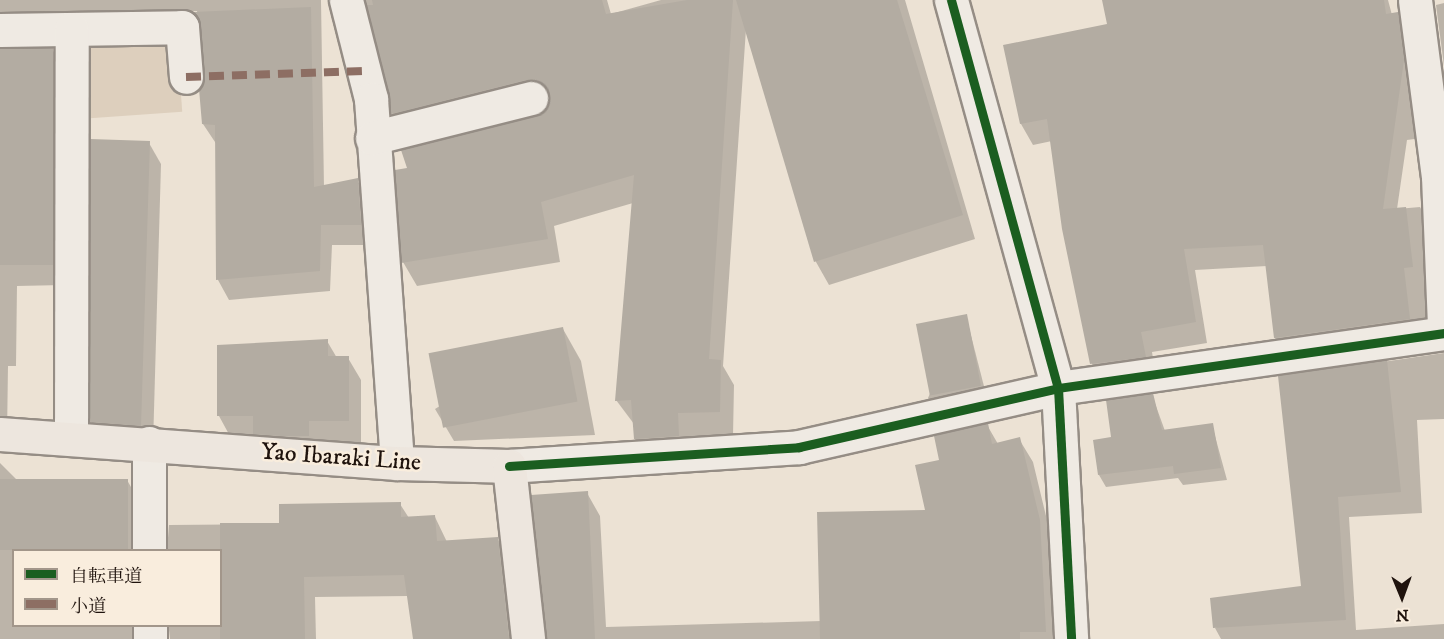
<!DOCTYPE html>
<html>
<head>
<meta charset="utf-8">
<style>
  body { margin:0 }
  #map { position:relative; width:1444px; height:639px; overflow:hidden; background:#ece2d4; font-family:"IM FELL DW Pica","Noto Serif JP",serif }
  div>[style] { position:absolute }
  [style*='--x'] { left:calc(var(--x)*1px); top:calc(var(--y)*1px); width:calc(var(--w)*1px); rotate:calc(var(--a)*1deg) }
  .green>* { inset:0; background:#ddcfbd; transform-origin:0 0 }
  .shadow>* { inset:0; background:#0003 }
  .building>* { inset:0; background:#b3aca2; transform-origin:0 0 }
  .roads { filter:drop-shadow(2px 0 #958d85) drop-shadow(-2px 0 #958d85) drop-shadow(0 2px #958d85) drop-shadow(0 -2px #958d85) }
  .minor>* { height:33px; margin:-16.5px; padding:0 16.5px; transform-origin:16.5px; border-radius:16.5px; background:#efeae3 }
  .primary>* { height:33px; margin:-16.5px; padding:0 16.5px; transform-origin:16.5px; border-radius:16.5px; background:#ede6de }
  .quiet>* { height:8px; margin-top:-4px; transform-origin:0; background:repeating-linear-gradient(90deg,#8d6e63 0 15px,transparent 0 23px) }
  .cycleway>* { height:9px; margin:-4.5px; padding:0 4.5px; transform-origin:4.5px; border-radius:4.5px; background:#1b5e20 }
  span { translate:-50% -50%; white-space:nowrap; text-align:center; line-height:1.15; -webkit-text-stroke:5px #f9eddd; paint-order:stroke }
  .street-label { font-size:24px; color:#1f130d }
  .legend { position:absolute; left:12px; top:549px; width:210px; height:78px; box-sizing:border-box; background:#f9eddd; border:2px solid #a2968a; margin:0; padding:8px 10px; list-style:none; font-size:18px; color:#1f130d }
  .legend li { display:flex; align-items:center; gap:12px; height:30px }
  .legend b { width:30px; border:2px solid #a2968a }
  .north { position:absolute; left:1372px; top:567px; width:60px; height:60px; -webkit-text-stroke:4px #f9eddd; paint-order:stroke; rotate:179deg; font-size:16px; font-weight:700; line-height:24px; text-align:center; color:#1f130d }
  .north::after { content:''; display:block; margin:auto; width:21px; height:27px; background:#1f130d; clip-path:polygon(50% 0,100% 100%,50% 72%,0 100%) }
</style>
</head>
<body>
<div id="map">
  <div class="green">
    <i style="left:177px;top:37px;width:75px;height:96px;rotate:86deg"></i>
  </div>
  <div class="shadow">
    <i style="clip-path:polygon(0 0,321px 0,324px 187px,357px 180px,369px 200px,372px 245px,332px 245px,330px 291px,229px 300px,218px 280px,217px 145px,203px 124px,206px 76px,197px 11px,70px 16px,0 38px)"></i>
    <i style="clip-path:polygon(364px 0,607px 0,611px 14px,661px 0,905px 0,975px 239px,829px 285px,816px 262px,746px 29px,723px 366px,734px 385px,733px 436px,691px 436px,692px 459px,649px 462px,635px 439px,634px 424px,616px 400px,633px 203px,554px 226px,560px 262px,417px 286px,403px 262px,409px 169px,536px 118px,551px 103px,406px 137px,392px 113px)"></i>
    <i style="clip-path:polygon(1104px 0,1388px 0,1392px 15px,1397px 14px,1409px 34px,1422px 138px,1407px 140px,1397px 209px,1420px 207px,1432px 228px,1436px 337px,1287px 359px,1275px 338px,1267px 266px,1195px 270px,1207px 343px,1152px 352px,1156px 377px,1104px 385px,1092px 364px,1052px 141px,1033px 145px,1021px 124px,1005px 46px,1109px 25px)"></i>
    <i style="clip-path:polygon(1444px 3px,1444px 66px,1436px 5px)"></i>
    <i style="clip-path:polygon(0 48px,52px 49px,64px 70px,64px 285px,17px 286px,16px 366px,8px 366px,7px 437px,0 445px)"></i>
    <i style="clip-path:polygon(149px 143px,161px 164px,153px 446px,104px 443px,91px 421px)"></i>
    <i style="clip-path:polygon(966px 316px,987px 398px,935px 410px,928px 398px)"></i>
    <i style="clip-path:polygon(563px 329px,581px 361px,595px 435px,454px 441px,435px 409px)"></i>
    <i style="clip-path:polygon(327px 341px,337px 358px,348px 358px,361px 380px,361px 443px,231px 438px,219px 416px)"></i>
    <i style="clip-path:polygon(1444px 353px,1444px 419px,1417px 420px,1422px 513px,1349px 517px,1356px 630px,1444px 624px,1444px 639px,1221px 639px,1215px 628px,1303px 587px,1279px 377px)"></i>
    <i style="clip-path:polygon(1152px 395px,1165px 431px,1212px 425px,1227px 480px,1183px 485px,1178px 478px,1106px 487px,1099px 475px,1112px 439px)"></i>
    <i style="clip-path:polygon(987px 425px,998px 444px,1019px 439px,1033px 462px,1053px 545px,1058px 639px,547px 639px,587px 493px,600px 516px,606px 627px,821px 621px,926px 512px,940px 461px)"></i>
    <i style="clip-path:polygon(0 463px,19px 482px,127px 480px,139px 501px,140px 550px,14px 550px,14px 626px,220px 626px,220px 550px,167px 550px,169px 525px,281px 524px,400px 504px,409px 518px,435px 517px,447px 542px,497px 538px,509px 559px,519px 639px,415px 639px,409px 596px,315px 597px,316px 639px,170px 639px,169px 630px,153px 630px,147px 639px,0 639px)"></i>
  </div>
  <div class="building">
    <i style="clip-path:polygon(372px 0,602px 0,606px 14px,687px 0,733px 0,709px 359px,721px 360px,720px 412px,678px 413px,679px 436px,634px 439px,631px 400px,615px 401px,634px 175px,541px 202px,548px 239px,401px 263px,395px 170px,407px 168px,401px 150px,536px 116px,544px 111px,549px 94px,544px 85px,526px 80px,391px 114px,367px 5px,373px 5px)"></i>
    <i style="clip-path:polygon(736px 0,897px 0,963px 215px,814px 262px)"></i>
    <i style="clip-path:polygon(1102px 0,1384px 0,1386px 14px,1398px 12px,1404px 60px,1383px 209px,1406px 207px,1413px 267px,1404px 268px,1410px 319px,1274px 338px,1263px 245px,1184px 249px,1196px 322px,1141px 332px,1146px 357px,1090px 364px,1062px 229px,1047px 119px,1020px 124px,1003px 45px,1107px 24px)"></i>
    <i style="clip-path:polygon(311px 7px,314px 187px,358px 178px,361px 225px,321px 225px,320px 271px,216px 280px,215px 125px,202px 124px,199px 89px,205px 76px,194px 12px)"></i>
    <i style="left:53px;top:48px;width:217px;height:53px;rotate:90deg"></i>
    <i style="clip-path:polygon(90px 139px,150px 141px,141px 426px,90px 422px)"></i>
    <i style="left:967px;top:314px;width:73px;height:52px;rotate:79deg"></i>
    <i style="left:563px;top:327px;width:76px;height:137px;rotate:79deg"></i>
    <i style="clip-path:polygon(328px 339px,328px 356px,349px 356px,349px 421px,309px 421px,309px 436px,281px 436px,253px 434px,253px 416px,217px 416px,217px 345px)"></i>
    <i style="clip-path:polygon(1387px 360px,1401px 492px,1338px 497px,1346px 620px,1213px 628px,1210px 598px,1301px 586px,1278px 376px)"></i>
    <i style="clip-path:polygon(1153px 393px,1162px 430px,1213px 423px,1221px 468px,1174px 474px,1173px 466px,1098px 475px,1093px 440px,1111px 437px,1106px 400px)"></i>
    <i style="clip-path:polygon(988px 423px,992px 444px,1020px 437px,1040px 520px,1046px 632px,1020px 632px,1020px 639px,820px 639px,817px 512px,925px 510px,915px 465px,939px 460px,934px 436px)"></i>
    <i style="left:128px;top:479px;width:71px;height:128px;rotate:90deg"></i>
    <i style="clip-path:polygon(588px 491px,595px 639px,546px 639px,531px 495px)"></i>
    <i style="clip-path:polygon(401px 502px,401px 517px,435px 515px,437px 541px,498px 537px,509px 639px,413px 639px,404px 575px,304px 577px,305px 639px,220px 639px,220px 523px,279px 523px,279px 504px)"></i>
  </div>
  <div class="roads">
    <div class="minor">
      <i style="--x:346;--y:0;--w:102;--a:75.8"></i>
      <i style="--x:371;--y:99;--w:365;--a:85.9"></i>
      <i style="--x:951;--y:0;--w:402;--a:74.6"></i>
      <i style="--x:1058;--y:388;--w:251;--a:87"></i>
      <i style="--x:1415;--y:0;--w:177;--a:82.6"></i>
      <i style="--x:1438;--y:176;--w:149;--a:87.7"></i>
      <i style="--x:0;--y:30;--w:182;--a:-0.9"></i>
      <i style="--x:182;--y:27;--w:50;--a:85.4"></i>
      <i style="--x:372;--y:138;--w:164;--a:-14.1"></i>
      <i style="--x:71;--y:439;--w:410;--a:-89.9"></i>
      <i style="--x:149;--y:443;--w:107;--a:90"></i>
      <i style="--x:509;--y:466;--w:291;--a:-3.7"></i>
      <i style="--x:799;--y:447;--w:266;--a:-12.8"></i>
      <i style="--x:1058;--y:388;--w:390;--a:-8.1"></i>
      <i style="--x:150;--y:626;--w:13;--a:90"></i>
    </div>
    <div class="primary">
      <i style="--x:0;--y:434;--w:398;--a:4.2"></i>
      <i style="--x:397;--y:463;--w:112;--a:1.5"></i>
      <i style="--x:509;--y:466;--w:174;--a:83.7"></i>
    </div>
  </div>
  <div class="quiet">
    <i style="--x:186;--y:77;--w:178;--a:-1.9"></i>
  </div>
  <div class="cycleway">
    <i style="--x:951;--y:0;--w:402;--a:74.6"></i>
    <i style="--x:1058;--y:388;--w:251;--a:87"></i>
    <i style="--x:509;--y:466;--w:291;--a:-3.7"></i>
    <i style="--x:799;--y:447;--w:266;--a:-12.8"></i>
    <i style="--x:1058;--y:388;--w:390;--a:-8.1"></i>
  </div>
  <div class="street-label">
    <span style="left:341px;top:458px;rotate:4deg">Yao Ibaraki Line</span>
  </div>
  <ul class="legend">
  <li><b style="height:8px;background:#1b5e20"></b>自転車道</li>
  <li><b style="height:8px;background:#8d6e63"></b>小道</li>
  </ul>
  <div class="north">N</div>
</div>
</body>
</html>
